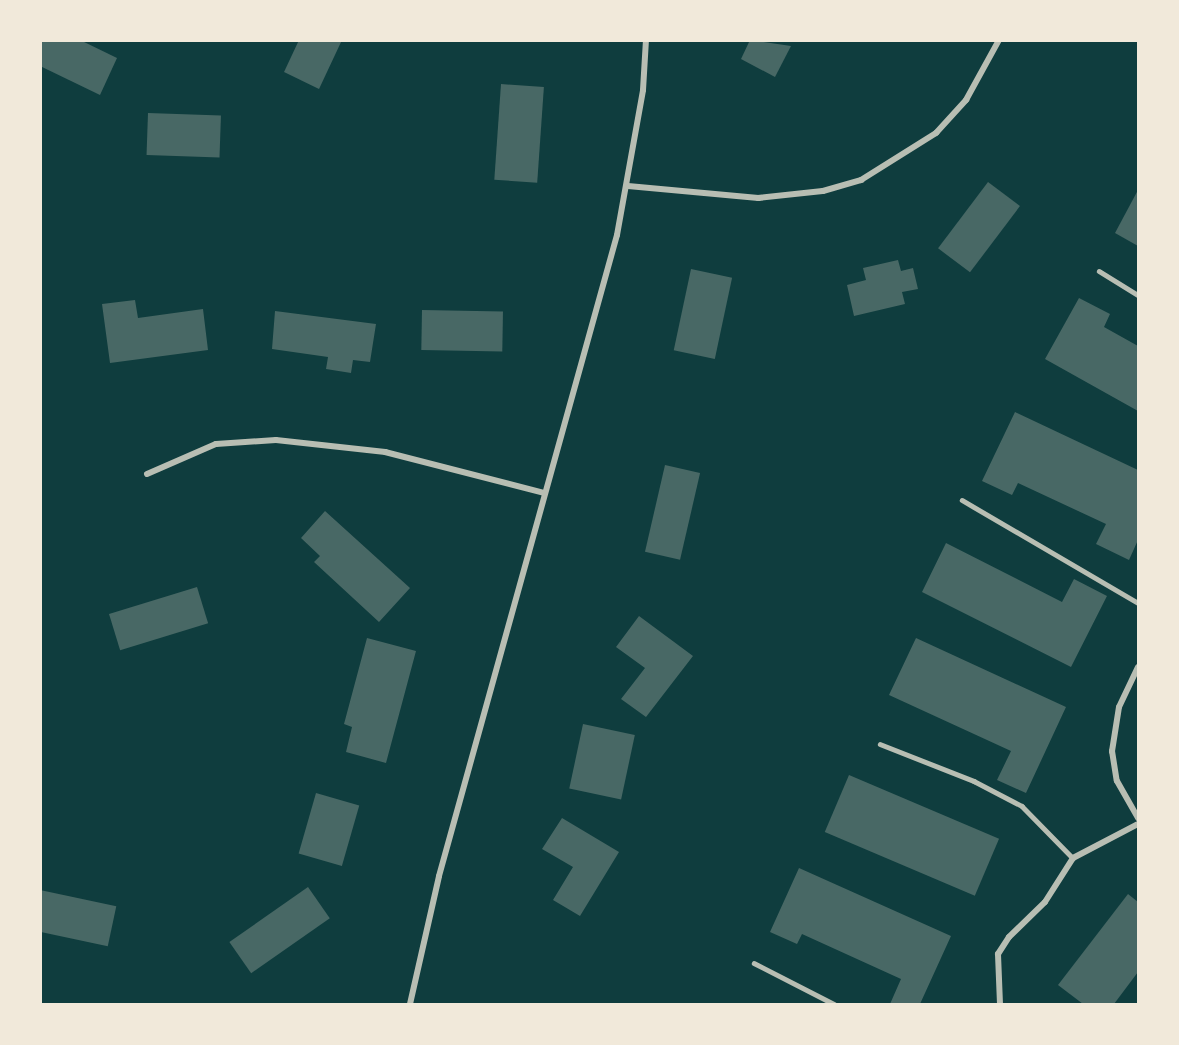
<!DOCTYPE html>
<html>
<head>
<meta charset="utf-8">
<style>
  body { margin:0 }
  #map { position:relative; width:1179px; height:1045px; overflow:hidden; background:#0f3d3e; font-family:"Sofia Sans Condensed",sans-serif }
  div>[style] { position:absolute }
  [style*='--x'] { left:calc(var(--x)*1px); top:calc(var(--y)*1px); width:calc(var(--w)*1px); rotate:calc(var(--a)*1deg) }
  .building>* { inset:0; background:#486865; transform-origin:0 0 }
  .service>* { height:4.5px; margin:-2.25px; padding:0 2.25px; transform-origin:2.25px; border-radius:2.25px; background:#b8beb3 }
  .minor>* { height:6px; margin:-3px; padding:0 3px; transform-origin:3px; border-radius:3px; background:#b8beb3 }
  span { translate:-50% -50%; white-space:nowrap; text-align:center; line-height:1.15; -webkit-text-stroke:6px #f1e9da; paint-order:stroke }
  .frame { position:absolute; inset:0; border:42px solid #f1e9da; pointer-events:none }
</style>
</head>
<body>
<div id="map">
  <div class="building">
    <i style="clip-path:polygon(42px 40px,80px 40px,117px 58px,100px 95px,40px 66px)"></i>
    <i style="clip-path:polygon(299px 40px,342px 40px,319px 89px,284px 72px)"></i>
    <i style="clip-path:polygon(750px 40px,791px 46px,775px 77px,741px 59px)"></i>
    <i style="left:501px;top:84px;width:43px;height:96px;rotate:4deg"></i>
    <i style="left:148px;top:113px;width:73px;height:42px;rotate:2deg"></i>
    <i style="left:988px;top:182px;width:40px;height:83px;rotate:37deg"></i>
    <i style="clip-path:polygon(1138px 190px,1138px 246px,1115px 233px)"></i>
    <i style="clip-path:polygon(898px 260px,901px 271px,913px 268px,918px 289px,902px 292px,905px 304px,854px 316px,847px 285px,866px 280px,863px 268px)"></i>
    <i style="left:691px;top:269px;width:42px;height:83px;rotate:12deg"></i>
    <i style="clip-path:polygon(1079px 298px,1110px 314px,1104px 327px,1138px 346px,1138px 411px,1045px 359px)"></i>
    <i style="clip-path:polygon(135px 300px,138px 318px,203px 309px,208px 350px,110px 363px,102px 304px)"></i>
    <i style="left:422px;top:310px;width:81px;height:40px;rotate:1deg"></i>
    <i style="clip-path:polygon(275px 311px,376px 324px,370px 362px,353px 360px,351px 373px,326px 369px,328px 357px,272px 349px)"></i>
    <i style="clip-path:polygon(1015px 412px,1138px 470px,1138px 540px,1129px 560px,1096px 544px,1106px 524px,1018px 483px,1012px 495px,982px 481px)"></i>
    <i style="left:665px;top:465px;width:36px;height:89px;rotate:13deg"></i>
    <i style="clip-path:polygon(325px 511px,410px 588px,379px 622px,314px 562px,320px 556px,301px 538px)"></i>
    <i style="clip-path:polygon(946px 543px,1062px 602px,1074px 579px,1107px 596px,1071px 667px,922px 592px)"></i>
    <i style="left:197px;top:587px;width:38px;height:92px;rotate:73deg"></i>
    <i style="clip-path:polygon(639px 616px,693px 656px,646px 717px,621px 699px,645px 668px,616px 647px)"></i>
    <i style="clip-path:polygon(367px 638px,416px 651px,386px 763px,346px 752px,352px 727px,344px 724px)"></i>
    <i style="clip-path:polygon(916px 638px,1066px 707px,1026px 793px,997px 780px,1011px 751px,889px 695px)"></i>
    <i style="left:583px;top:724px;width:53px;height:66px;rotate:12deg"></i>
    <i style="left:849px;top:775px;width:163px;height:62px;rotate:23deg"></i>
    <i style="left:316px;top:793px;width:45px;height:63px;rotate:16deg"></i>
    <i style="clip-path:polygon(562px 818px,619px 852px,580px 916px,553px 900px,573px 867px,542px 849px)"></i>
    <i style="clip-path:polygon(799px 868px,951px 936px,920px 1004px,890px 1004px,901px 979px,802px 934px,797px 944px,770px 932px)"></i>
    <i style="left:308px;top:887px;width:38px;height:96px;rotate:55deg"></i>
    <i style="left:40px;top:890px;width:78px;height:41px;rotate:12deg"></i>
    <i style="clip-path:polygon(1128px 894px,1138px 902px,1138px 972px,1114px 1004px,1083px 1004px,1058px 985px)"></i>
  </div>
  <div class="service">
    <i style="--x:1099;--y:271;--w:46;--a:31.6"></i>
    <i style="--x:962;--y:500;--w:204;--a:30.3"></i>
    <i style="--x:880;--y:744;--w:101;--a:21.5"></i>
    <i style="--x:974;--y:781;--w:54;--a:27.5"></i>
    <i style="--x:1022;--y:806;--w:73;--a:45.6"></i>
    <i style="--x:754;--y:963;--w:90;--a:27.1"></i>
  </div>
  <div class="minor">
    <i style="--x:628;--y:186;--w:131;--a:5.3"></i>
    <i style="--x:758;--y:198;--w:65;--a:-6.1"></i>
    <i style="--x:823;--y:191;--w:40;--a:-16"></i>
    <i style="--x:861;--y:180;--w:89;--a:-32.1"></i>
    <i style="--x:936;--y:133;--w:45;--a:-47.7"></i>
    <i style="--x:966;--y:100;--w:68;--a:-61.2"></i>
    <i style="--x:147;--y:474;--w:75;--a:-23.5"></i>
    <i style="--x:216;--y:444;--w:60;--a:-3.8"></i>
    <i style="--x:276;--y:440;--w:110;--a:6.3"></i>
    <i style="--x:385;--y:452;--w:165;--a:14.4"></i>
    <i style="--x:1138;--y:667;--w:44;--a:115.4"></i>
    <i style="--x:1119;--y:707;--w:45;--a:99"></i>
    <i style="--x:1112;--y:751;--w:30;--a:81"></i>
    <i style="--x:1117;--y:781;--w:43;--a:60.4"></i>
    <i style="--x:410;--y:1004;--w:131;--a:-77.2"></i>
    <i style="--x:439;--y:876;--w:665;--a:-74.48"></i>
    <i style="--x:617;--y:235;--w:147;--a:-79.8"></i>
    <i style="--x:643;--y:90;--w:50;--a:-86.6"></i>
    <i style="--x:1000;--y:1004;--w:50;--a:-92.3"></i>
    <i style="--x:998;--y:954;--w:20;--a:-57"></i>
    <i style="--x:1009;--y:937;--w:50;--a:-44.2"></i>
    <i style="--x:1045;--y:902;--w:52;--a:-57.5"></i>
    <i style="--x:1073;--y:858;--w:73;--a:-27.6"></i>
  </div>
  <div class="frame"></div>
</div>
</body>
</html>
